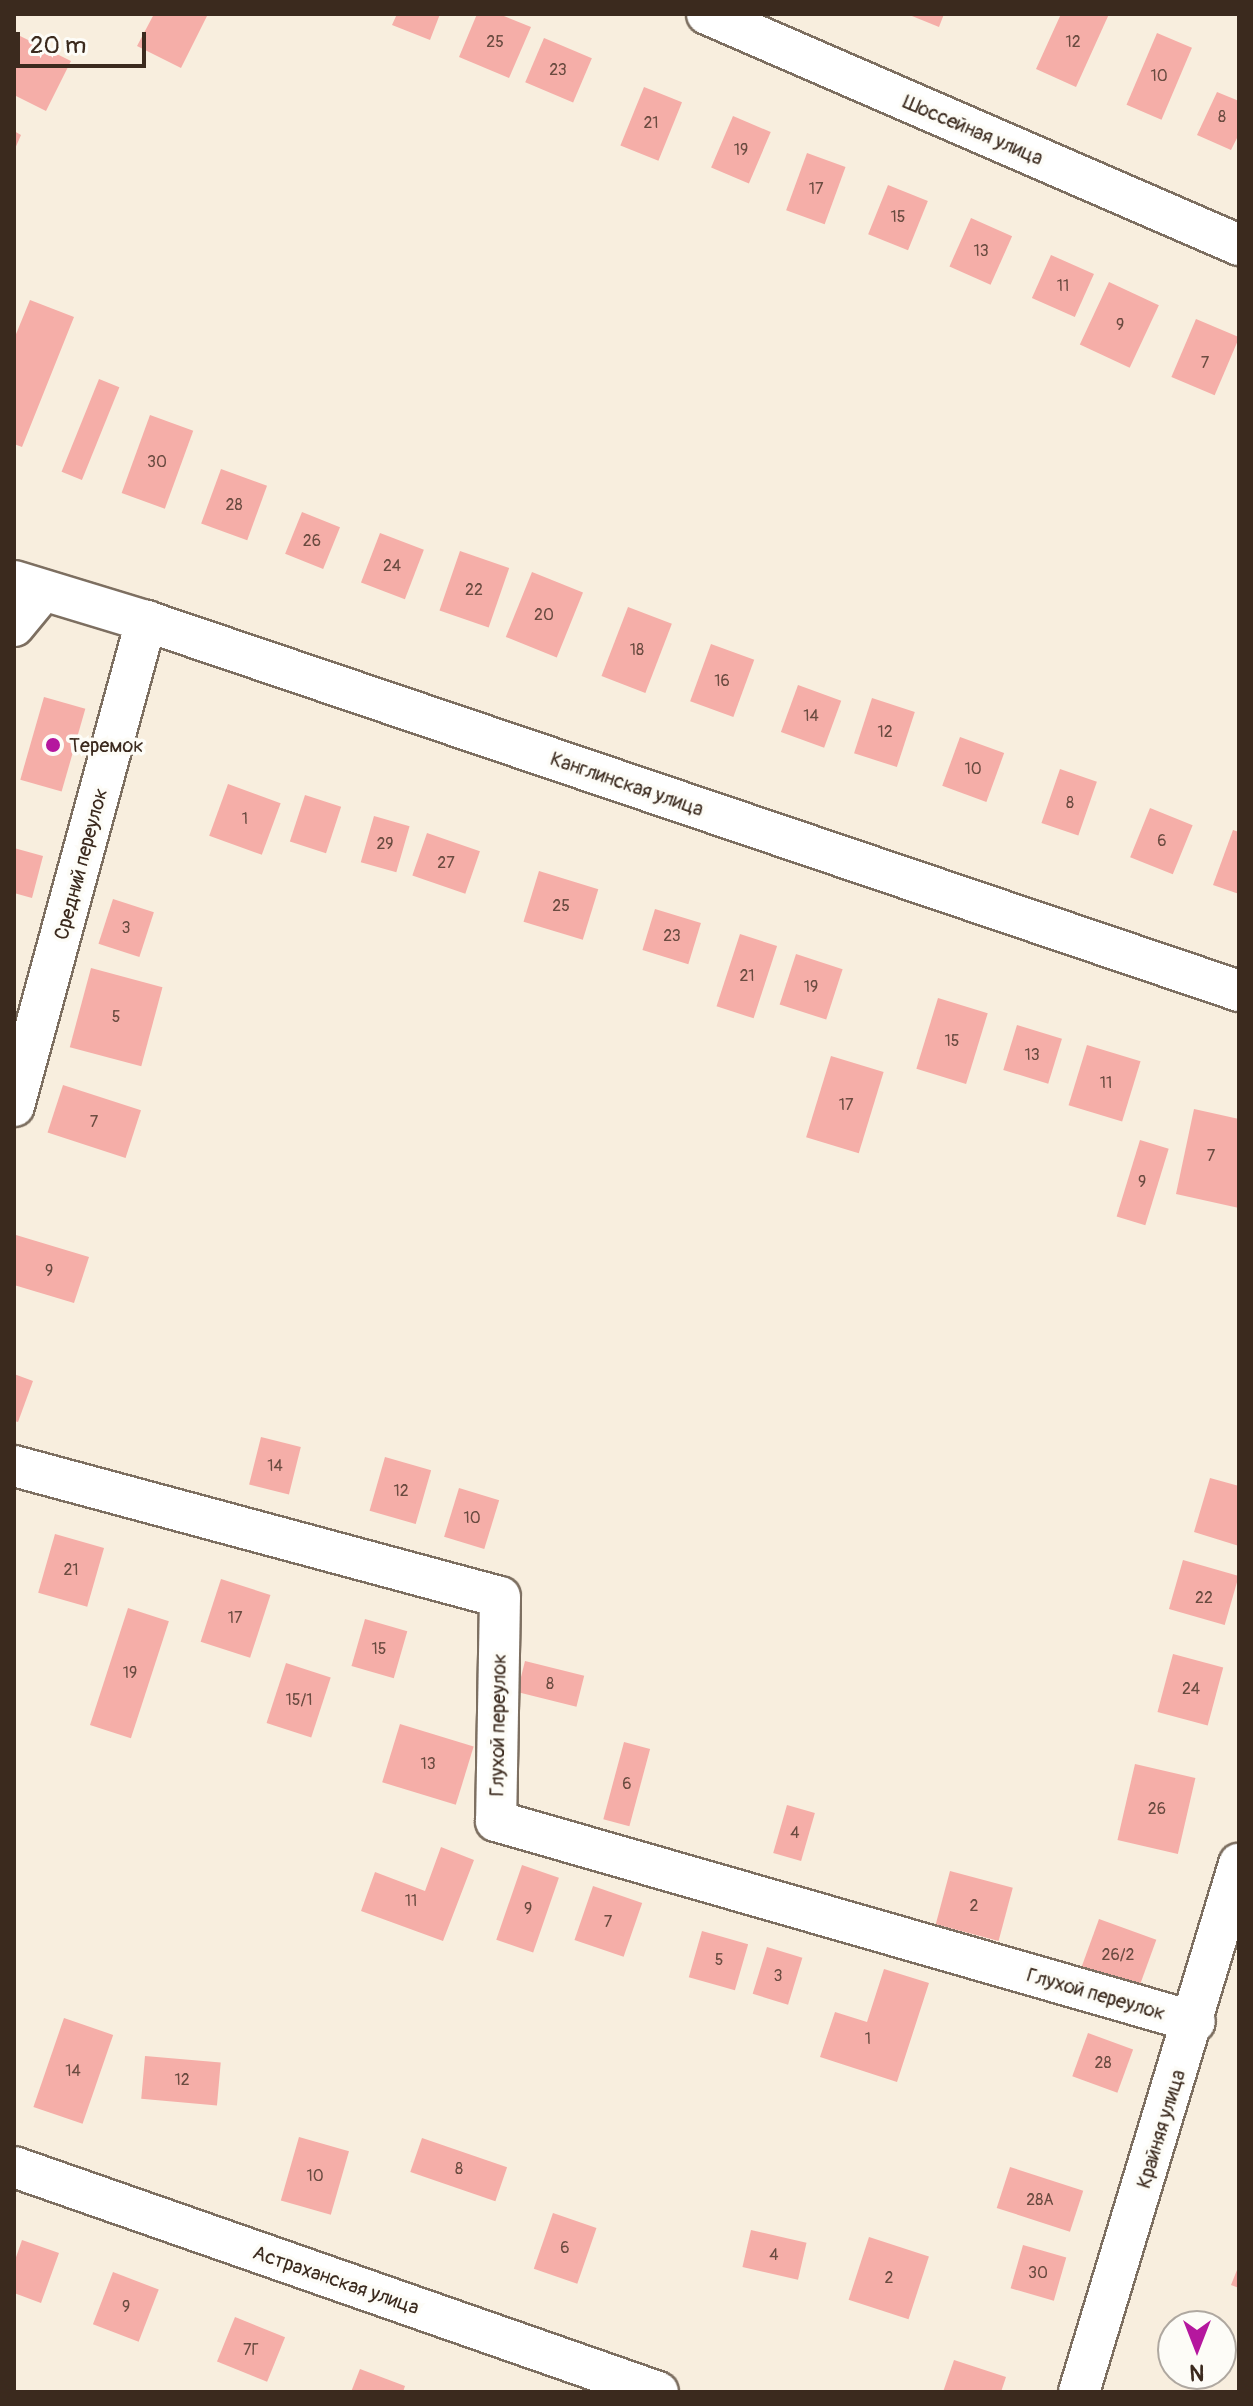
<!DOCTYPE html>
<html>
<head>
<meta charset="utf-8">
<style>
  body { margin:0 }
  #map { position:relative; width:1253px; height:2406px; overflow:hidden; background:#f8eede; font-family:Pangolin,sans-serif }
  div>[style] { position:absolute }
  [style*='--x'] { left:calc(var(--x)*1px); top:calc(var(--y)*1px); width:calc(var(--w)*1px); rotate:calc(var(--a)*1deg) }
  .building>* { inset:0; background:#f5aea8; transform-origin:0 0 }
  .roads { filter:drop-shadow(2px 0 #7d6f61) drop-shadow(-2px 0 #7d6f61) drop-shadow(0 2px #7d6f61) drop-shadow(0 -2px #7d6f61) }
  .street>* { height:40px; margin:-20px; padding:0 20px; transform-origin:20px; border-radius:20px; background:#fff }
  .dots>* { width:22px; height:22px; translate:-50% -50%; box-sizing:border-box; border:4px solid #fdfcf7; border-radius:50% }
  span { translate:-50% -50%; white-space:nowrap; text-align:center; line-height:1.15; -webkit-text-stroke:7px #fdfcf7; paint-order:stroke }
  .number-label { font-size:16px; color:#6a4b40 }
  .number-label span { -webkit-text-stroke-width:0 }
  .street-label { font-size:20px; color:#3b2a1e }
  .poi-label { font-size:20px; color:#3b2a1e }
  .left { translate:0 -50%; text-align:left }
  .frame { position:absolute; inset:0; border:16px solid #3b2a1e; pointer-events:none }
  .north { position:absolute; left:1157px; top:2310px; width:80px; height:80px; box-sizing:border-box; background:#fdfcf7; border:2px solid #afa8a0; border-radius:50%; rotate:180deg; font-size:22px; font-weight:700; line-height:32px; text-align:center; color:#3b2a1e }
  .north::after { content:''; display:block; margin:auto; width:28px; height:36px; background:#b5179e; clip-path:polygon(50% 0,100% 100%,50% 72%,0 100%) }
  .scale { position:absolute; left:16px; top:32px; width:130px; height:36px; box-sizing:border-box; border:4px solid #3b2a1e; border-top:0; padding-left:10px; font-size:24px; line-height:28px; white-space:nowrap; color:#3b2a1e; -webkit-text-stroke:6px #fdfcf7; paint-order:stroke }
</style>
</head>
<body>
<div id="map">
  <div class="building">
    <i style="clip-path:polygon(154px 14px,208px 14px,181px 68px,137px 46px)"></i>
    <i style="clip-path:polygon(397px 14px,440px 14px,430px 40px,392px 25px)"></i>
    <i style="clip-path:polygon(477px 14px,499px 14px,531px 27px,509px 78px,459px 57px)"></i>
    <i style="clip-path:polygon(907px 14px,944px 14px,939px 27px)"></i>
    <i style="clip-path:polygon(1061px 14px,1109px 14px,1076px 87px,1036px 69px)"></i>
    <i style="left:1157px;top:33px;width:38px;height:78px;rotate:23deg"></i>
    <i style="clip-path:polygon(18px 35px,71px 61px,46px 111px,14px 95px)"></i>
    <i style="left:544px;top:38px;width:52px;height:48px;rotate:23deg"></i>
    <i style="left:644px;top:87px;width:41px;height:63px;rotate:22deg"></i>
    <i style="clip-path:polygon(1217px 92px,1239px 101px,1239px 134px,1231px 150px,1197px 135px)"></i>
    <i style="left:733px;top:116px;width:41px;height:56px;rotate:23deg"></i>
    <i style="clip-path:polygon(14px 131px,21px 135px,14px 151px)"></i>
    <i style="left:807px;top:153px;width:41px;height:61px;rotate:20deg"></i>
    <i style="left:888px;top:185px;width:43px;height:53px;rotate:22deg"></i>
    <i style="left:971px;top:218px;width:45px;height:53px;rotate:24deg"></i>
    <i style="left:1051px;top:255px;width:47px;height:47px;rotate:24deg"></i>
    <i style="left:1109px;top:282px;width:55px;height:69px;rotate:25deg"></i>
    <i style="clip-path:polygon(30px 300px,74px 317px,22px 447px,14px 444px,14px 339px)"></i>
    <i style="left:1196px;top:319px;width:47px;height:63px;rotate:23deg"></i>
    <i style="left:99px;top:379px;width:22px;height:100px;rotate:22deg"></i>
    <i style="left:150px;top:415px;width:46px;height:83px;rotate:20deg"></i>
    <i style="left:221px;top:469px;width:49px;height:58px;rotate:20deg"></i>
    <i style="left:302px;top:512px;width:41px;height:45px;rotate:22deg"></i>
    <i style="left:380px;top:533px;width:47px;height:53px;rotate:21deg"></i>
    <i style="left:460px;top:551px;width:52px;height:63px;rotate:19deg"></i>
    <i style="left:532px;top:572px;width:55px;height:70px;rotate:22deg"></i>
    <i style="left:628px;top:607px;width:47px;height:74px;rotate:21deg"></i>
    <i style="left:711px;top:644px;width:46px;height:61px;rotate:20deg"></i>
    <i style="left:798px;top:685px;width:46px;height:50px;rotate:20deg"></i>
    <i style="left:44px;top:697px;width:43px;height:86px;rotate:16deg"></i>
    <i style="left:872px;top:698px;width:45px;height:58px;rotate:18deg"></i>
    <i style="left:960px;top:737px;width:47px;height:52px;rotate:20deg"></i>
    <i style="left:1060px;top:769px;width:39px;height:57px;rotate:19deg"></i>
    <i style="left:228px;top:784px;width:56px;height:55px;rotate:20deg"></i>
    <i style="left:305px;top:795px;width:38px;height:49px;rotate:18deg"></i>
    <i style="left:1150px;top:808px;width:46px;height:53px;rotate:22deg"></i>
    <i style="left:374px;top:816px;width:37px;height:48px;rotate:16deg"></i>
    <i style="clip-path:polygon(1233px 830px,1239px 832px,1239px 894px,1213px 885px)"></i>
    <i style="left:427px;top:833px;width:56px;height:45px;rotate:19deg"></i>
    <i style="clip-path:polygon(14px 848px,43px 856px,32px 898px,14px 893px)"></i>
    <i style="left:539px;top:871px;width:62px;height:53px;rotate:17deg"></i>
    <i style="left:113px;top:899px;width:43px;height:47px;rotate:18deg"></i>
    <i style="left:655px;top:909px;width:48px;height:43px;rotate:17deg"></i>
    <i style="left:740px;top:934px;width:39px;height:76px;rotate:18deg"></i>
    <i style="left:796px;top:954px;width:49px;height:53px;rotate:18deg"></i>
    <i style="left:91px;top:968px;width:74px;height:82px;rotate:15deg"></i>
    <i style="left:938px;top:998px;width:52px;height:74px;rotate:17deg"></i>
    <i style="left:1017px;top:1025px;width:47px;height:47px;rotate:17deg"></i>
    <i style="left:1087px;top:1045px;width:56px;height:63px;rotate:17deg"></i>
    <i style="left:831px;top:1056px;width:55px;height:85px;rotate:17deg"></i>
    <i style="left:63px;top:1085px;width:82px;height:50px;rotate:18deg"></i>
    <i style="clip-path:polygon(1194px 1109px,1239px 1119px,1239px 1208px,1176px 1194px)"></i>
    <i style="left:1140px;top:1140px;width:30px;height:80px;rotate:17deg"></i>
    <i style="clip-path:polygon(16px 1235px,89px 1257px,74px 1303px,14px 1285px)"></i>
    <i style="clip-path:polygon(14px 1374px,33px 1381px,18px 1422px,14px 1421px)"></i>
    <i style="left:261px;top:1437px;width:41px;height:49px;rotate:14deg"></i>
    <i style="left:385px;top:1457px;width:48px;height:56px;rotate:16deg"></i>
    <i style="clip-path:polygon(1210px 1478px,1239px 1486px,1239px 1546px,1194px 1532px)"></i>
    <i style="left:459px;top:1488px;width:42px;height:51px;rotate:17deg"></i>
    <i style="left:55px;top:1534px;width:51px;height:61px;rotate:16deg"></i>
    <i style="left:1183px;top:1560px;width:58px;height:51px;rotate:16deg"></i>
    <i style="left:221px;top:1579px;width:52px;height:66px;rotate:18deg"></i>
    <i style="left:128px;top:1608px;width:43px;height:123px;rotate:18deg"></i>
    <i style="left:365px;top:1619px;width:44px;height:49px;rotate:16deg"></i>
    <i style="left:1173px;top:1654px;width:52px;height:60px;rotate:15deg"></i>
    <i style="left:525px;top:1661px;width:61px;height:32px;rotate:14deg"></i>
    <i style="left:286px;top:1663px;width:47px;height:63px;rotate:18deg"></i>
    <i style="left:400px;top:1724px;width:77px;height:61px;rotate:17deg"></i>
    <i style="left:624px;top:1742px;width:27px;height:80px;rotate:15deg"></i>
    <i style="left:1135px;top:1764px;width:62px;height:78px;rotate:13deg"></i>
    <i style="left:787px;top:1805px;width:29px;height:50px;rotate:16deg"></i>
    <i style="clip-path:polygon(441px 1847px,474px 1860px,443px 1941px,361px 1911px,375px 1872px,425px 1891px)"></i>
    <i style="left:522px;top:1865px;width:39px;height:79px;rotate:19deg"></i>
    <i style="left:950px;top:1871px;width:65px;height:55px;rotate:15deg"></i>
    <i style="left:593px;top:1886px;width:52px;height:57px;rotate:19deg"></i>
    <i style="left:1099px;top:1919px;width:61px;height:55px;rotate:20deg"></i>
    <i style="left:702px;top:1931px;width:48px;height:48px;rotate:16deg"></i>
    <i style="left:767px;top:1947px;width:37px;height:49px;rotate:17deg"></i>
    <i style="clip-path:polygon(884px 1969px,929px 1983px,897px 2082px,820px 2057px,835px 2012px,867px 2022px)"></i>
    <i style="left:64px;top:2018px;width:52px;height:94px;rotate:19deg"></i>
    <i style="left:1088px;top:2033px;width:48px;height:46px;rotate:20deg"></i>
    <i style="left:145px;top:2056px;width:76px;height:43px;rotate:5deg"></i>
    <i style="left:299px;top:2137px;width:52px;height:66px;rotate:16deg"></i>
    <i style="left:422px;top:2138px;width:90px;height:36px;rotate:19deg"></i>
    <i style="left:1010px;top:2167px;width:77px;height:43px;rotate:18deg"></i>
    <i style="left:553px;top:2213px;width:46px;height:59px;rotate:19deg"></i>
    <i style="left:751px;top:2230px;width:57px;height:38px;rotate:13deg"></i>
    <i style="left:869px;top:2237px;width:63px;height:66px;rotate:18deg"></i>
    <i style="clip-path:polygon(22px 2240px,59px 2253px,41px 2303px,14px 2293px,14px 2263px)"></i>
    <i style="left:1023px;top:2245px;width:45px;height:45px;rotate:16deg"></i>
    <i style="clip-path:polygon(1239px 2265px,1239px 2288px,1231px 2285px)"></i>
    <i style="left:113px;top:2272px;width:49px;height:56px;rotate:21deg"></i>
    <i style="left:235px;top:2317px;width:54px;height:48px;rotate:22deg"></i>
    <i style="clip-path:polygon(954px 2360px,1006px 2377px,1001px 2392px,943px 2392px)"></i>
    <i style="clip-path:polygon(360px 2369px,405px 2386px,403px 2392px,351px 2392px)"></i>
  </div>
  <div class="roads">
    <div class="street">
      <i style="--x:707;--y:14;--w:580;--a:23.47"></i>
      <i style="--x:14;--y:581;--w:138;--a:16.9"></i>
      <i style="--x:146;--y:621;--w:1154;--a:18.7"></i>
      <i style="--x:14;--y:626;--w:45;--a:-50.4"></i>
      <i style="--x:14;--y:1106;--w:503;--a:-74.77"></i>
      <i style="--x:14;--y:1466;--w:503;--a:15.09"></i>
      <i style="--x:500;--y:1597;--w:224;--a:91"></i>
      <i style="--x:496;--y:1821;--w:727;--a:16.04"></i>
      <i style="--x:14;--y:2167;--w:682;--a:19.26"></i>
      <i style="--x:1079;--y:2392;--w:552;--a:-73.14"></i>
    </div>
  </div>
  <div class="dots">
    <i style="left:53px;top:745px;background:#b5179e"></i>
  </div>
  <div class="number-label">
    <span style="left:495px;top:42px">25</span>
    <span style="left:1073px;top:42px">12</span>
    <span style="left:558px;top:70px">23</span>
    <span style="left:1159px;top:76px">10</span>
    <span style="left:1222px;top:117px">8</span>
    <span style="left:651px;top:123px">21</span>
    <span style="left:741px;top:150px">19</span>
    <span style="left:816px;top:189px">17</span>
    <span style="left:898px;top:217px">15</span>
    <span style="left:981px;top:251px">13</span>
    <span style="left:1063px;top:286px">11</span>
    <span style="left:1120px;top:325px">9</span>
    <span style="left:1205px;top:363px">7</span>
    <span style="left:157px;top:462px">30</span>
    <span style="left:234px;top:505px">28</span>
    <span style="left:312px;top:541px">26</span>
    <span style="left:392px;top:566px">24</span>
    <span style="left:474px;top:590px">22</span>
    <span style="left:544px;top:615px">20</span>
    <span style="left:637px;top:650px">18</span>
    <span style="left:722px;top:681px">16</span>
    <span style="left:811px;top:716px">14</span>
    <span style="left:885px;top:732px">12</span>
    <span style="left:973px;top:769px">10</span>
    <span style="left:1070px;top:803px">8</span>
    <span style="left:245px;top:819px">1</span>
    <span style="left:1162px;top:841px">6</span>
    <span style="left:385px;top:844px">29</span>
    <span style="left:446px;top:863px">27</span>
    <span style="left:561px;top:906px">25</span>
    <span style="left:126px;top:928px">3</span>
    <span style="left:672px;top:936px">23</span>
    <span style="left:747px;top:976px">21</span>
    <span style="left:811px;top:987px">19</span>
    <span style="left:116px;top:1017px">5</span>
    <span style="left:952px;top:1041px">15</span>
    <span style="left:1032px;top:1055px">13</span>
    <span style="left:1106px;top:1083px">11</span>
    <span style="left:846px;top:1105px">17</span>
    <span style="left:94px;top:1122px">7</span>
    <span style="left:1211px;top:1156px">7</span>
    <span style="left:1142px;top:1182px">9</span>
    <span style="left:49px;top:1271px">9</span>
    <span style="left:275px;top:1466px">14</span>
    <span style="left:401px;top:1491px">12</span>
    <span style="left:472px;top:1518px">10</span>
    <span style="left:71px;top:1570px">21</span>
    <span style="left:1204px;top:1598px">22</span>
    <span style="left:235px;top:1618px">17</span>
    <span style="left:379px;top:1649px">15</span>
    <span style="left:130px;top:1673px">19</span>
    <span style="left:550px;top:1684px">8</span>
    <span style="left:1191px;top:1689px">24</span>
    <span style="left:299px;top:1700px">15/1</span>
    <span style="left:428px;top:1764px">13</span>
    <span style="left:627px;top:1784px">6</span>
    <span style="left:1157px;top:1809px">26</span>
    <span style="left:795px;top:1833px">4</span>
    <span style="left:411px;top:1901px">11</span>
    <span style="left:974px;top:1906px">2</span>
    <span style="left:528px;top:1909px">9</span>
    <span style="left:608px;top:1922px">7</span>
    <span style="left:1118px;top:1955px">26/2</span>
    <span style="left:719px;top:1960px">5</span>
    <span style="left:778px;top:1976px">3</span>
    <span style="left:868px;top:2039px">1</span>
    <span style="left:1103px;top:2063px">28</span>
    <span style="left:73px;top:2071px">14</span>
    <span style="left:182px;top:2080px">12</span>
    <span style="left:459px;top:2169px">8</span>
    <span style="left:315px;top:2176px">10</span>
    <span style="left:1040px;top:2200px">28А</span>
    <span style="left:565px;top:2248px">6</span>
    <span style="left:774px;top:2255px">4</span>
    <span style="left:1038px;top:2273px">30</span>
    <span style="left:889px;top:2278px">2</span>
    <span style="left:126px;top:2307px">9</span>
    <span style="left:251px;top:2350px">7Г</span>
  </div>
  <div class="street-label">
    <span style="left:973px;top:130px;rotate:23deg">Шоссейная улица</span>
    <span style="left:627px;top:784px;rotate:19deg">Канглинская улица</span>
    <span style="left:81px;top:864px;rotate:-75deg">Средний переулок</span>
    <span style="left:498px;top:1725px;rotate:-89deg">Глухой переулок</span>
    <span style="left:1096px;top:1994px;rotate:16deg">Глухой переулок</span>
    <span style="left:1161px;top:2129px;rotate:-73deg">Крайняя улица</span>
    <span style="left:336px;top:2280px;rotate:19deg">Астраханская улица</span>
  </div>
  <div class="poi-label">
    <span class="left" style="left:69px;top:745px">Теремок</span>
  </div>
  <div class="frame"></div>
  <div class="north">N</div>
  <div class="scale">20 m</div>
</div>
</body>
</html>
